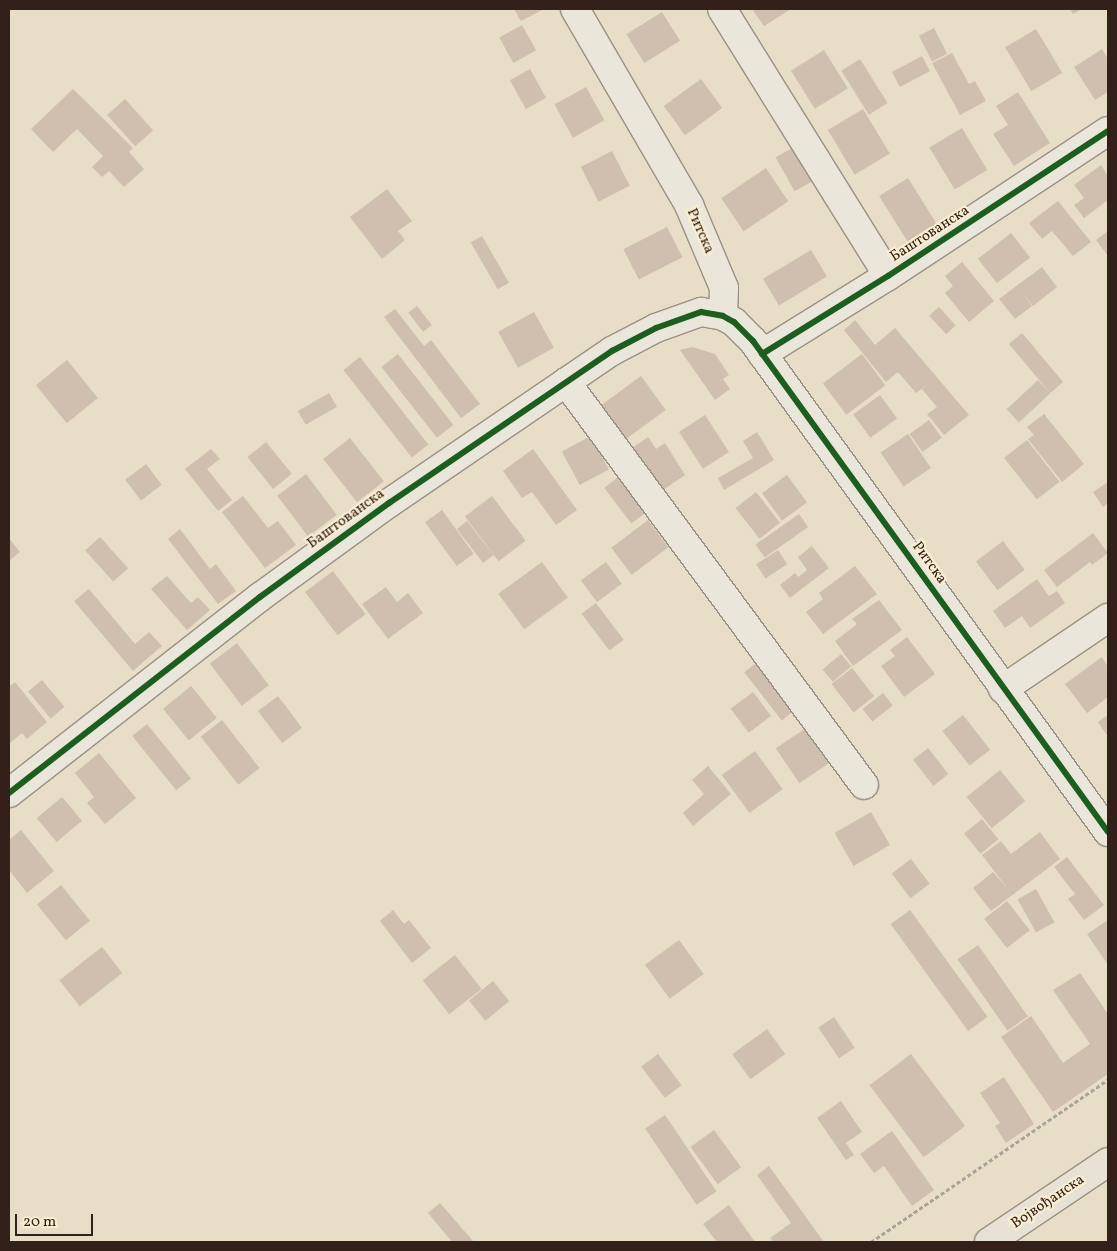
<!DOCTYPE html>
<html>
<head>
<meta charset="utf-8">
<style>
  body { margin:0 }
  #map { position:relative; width:1117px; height:1251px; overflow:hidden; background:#e8ddc6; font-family:Vollkorn,serif }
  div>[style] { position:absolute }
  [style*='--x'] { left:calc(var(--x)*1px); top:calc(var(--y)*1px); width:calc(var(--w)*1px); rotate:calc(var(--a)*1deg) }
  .building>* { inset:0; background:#d0bfaf; transform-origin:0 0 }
  .path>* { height:3px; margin-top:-1.5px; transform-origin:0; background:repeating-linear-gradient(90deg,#a9a39a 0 4px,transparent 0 6.5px) }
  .roads { filter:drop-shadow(1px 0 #999183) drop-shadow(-1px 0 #999183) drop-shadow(0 1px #999183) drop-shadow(0 -1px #999183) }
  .minor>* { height:28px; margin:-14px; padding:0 14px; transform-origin:14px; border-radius:14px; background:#ebe6da }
  .major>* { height:28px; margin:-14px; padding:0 14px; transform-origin:14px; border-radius:14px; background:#e8e2d4 }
  .cycleway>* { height:6px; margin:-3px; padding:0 3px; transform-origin:3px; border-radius:3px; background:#1b5e20 }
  span { translate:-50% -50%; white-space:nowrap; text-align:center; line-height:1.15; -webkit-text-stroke:4.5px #f9edd1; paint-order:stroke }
  .street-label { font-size:15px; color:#322019 }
  .frame { position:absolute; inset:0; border:10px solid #322019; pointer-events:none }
  .scale { position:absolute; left:15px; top:1214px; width:78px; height:22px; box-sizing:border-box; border:2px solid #322019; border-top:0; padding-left:6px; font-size:15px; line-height:18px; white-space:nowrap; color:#322019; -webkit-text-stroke:4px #f9edd1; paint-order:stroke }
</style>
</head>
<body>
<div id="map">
  <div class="building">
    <i style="clip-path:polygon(514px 9px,544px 9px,521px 21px)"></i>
    <i style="clip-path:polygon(752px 9px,791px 9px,764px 26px)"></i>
    <i style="clip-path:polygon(1070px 9px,1082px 9px,1073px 14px)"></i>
    <i style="left:662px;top:12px;width:34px;height:42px;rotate:58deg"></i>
    <i style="left:522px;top:25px;width:29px;height:26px;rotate:61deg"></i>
    <i style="left:934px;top:28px;width:29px;height:17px;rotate:63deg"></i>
    <i style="left:1036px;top:29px;width:51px;height:36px;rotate:59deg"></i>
    <i style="clip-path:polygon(1102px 49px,1108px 59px,1108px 92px,1095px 100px,1074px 67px)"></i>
    <i style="left:824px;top:50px;width:45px;height:39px;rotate:58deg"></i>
    <i style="clip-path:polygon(952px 53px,969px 84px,975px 81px,986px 101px,960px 115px,932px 63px)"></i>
    <i style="left:922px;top:56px;width:17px;height:34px;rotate:62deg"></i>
    <i style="left:860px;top:59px;width:52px;height:22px;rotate:58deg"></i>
    <i style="left:530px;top:69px;width:33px;height:23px;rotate:61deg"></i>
    <i style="left:701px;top:79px;width:36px;height:46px;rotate:54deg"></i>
    <i style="left:586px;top:87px;width:38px;height:36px;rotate:61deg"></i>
    <i style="clip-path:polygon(73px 89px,133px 148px,129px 152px,144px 169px,124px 187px,109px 171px,102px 177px,92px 167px,103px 156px,77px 129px,53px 152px,31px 129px)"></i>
    <i style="clip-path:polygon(1018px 92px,1050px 143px,1014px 166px,993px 134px,1008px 125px,996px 106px)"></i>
    <i style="left:125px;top:99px;width:42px;height:24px;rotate:48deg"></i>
    <i style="left:863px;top:109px;width:52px;height:41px;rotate:59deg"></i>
    <i style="left:962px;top:128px;width:49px;height:38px;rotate:59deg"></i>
    <i style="left:794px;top:147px;width:39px;height:21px;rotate:61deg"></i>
    <i style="left:612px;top:151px;width:39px;height:35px;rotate:63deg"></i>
    <i style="clip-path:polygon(1101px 165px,1108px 176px,1108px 200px,1084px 218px,1074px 205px,1084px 198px,1074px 185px)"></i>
    <i style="left:766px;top:168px;width:40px;height:54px;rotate:56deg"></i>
    <i style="left:908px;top:178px;width:55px;height:34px;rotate:58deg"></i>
    <i style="clip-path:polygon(387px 189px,412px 221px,398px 231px,405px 240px,382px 259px,350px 217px)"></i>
    <i style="clip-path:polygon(1058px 201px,1091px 242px,1073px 256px,1052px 231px,1042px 239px,1029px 223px)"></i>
    <i style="left:667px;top:227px;width:34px;height:49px;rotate:63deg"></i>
    <i style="clip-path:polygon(1108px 231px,1108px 256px,1096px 240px)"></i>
    <i style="left:1011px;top:233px;width:31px;height:42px;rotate:52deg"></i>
    <i style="left:482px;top:236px;width:54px;height:13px;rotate:60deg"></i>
    <i style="left:811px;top:250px;width:31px;height:56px;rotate:59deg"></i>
    <i style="clip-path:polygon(962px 262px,994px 301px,969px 322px,945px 293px,953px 286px,945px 276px)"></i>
    <i style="clip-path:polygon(1042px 267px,1057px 287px,1033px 306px,1021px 291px,1032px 306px,1015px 319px,999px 299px)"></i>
    <i style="left:417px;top:306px;width:24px;height:11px;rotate:52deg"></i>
    <i style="left:939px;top:307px;width:25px;height:13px;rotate:48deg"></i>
    <i style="clip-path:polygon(395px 309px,424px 346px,431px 340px,480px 404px,461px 418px,384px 317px)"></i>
    <i style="left:534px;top:312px;width:41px;height:41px;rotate:61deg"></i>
    <i style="clip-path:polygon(855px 320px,875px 345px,895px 328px,969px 415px,944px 435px,927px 414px,937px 407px,922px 389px,931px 382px,916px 393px,898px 372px,886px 382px,844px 330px)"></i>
    <i style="left:1022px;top:333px;width:64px;height:17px;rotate:50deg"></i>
    <i style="clip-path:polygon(692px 347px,715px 354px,729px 375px,723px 379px,730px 389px,715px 400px,680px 350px)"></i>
    <i style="left:398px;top:354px;width:90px;height:21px;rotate:52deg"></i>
    <i style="left:862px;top:354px;width:39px;height:49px;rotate:53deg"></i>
    <i style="left:360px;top:357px;width:111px;height:21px;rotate:52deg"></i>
    <i style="left:67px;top:360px;width:49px;height:40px;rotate:51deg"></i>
    <i style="left:641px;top:376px;width:42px;height:53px;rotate:54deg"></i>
    <i style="left:1038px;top:380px;width:18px;height:43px;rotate:47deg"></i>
    <i style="left:329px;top:393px;width:16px;height:36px;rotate:60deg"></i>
    <i style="left:880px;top:395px;width:29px;height:33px;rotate:54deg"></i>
    <i style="clip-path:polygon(1044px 414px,1084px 464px,1062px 482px,1028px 439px,1034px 435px,1027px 427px)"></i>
    <i style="left:705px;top:415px;width:44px;height:31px;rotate:57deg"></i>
    <i style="left:929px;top:420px;width:22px;height:24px;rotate:54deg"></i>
    <i style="clip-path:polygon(757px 432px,774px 460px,724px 490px,718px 478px,753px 458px,743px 441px)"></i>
    <i style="left:908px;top:434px;width:41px;height:33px;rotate:56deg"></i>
    <i style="left:591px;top:436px;width:38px;height:33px;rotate:62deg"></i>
    <i style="clip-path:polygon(648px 437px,656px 449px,665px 443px,685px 475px,663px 490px,632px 448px)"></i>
    <i style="left:350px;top:438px;width:55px;height:34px;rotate:52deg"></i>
    <i style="left:1027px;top:440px;width:53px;height:29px;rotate:52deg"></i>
    <i style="left:266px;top:442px;width:41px;height:24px;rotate:51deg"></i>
    <i style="clip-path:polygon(211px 449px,220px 459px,207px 469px,232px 500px,218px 511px,185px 469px)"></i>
    <i style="clip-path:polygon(533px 449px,577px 510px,556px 525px,532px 492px,522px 498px,503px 471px)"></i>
    <i style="left:146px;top:464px;width:26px;height:26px;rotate:53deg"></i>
    <i style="left:306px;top:474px;width:51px;height:36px;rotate:53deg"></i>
    <i style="left:621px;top:475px;width:45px;height:21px;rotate:53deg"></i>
    <i style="left:787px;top:475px;width:34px;height:31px;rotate:54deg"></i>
    <i style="clip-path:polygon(1108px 482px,1108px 503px,1103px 507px,1093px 492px)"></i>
    <i style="left:756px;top:492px;width:39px;height:26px;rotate:52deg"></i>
    <i style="clip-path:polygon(243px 496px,268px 528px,278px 521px,296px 545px,265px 568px,222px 512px)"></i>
    <i style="left:492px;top:496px;width:56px;height:34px;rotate:53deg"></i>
    <i style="left:442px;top:510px;width:54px;height:21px;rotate:54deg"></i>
    <i style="left:799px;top:514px;width:16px;height:53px;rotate:55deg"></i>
    <i style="left:648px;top:520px;width:34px;height:46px;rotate:53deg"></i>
    <i style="left:467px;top:521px;width:43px;height:13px;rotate:52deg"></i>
    <i style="clip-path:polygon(180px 529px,210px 569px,216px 564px,236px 591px,218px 604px,168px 539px)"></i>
    <i style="clip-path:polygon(1093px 533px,1108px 553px,1092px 565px,1090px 562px,1057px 587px,1044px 570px)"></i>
    <i style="left:100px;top:537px;width:42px;height:20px;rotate:48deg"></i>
    <i style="clip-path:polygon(9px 538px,20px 552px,9px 561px)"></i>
    <i style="left:1003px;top:541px;width:36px;height:34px;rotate:53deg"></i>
    <i style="clip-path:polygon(812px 546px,829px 568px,790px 598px,780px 585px,795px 573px,798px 577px,807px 570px,798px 557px)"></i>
    <i style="left:778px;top:550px;width:17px;height:26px;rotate:57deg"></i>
    <i style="left:542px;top:562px;width:44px;height:54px;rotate:54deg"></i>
    <i style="left:606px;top:562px;width:27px;height:31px;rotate:54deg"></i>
    <i style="clip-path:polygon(855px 566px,877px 594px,823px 634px,806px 612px,823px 599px,819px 593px)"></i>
    <i style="left:333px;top:571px;width:54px;height:35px;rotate:53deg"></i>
    <i style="clip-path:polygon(167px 576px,191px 603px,198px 597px,210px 610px,187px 630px,151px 589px)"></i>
    <i style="clip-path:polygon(1037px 579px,1049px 596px,1057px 591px,1065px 603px,1030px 628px,1022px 616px,1005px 628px,993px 611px)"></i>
    <i style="clip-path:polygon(386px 587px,397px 602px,408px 593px,423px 613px,388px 639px,362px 604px)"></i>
    <i style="clip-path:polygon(89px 589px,135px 644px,149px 632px,162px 646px,133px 671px,74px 601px)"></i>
    <i style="clip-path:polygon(879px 600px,902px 630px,853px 666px,835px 641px,857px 624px,852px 619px)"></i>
    <i style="left:596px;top:603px;width:46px;height:18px;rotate:53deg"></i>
    <i style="clip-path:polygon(907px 637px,935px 674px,904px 697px,881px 666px,895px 656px,890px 650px)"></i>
    <i style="left:237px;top:643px;width:53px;height:34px;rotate:53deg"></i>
    <i style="left:841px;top:654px;width:16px;height:24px;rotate:50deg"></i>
    <i style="clip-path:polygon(1102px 657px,1108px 667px,1108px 697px,1087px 713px,1065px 684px)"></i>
    <i style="left:760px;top:660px;width:61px;height:20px;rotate:52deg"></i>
    <i style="left:852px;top:668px;width:36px;height:26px;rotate:52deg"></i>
    <i style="left:42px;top:680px;width:35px;height:18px;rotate:50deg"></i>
    <i style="clip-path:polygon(15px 682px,47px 722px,27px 739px,22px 733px,9px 744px,9px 687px)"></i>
    <i style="left:191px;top:686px;width:41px;height:36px;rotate:51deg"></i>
    <i style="left:753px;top:692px;width:30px;height:28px;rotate:53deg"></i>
    <i style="left:883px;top:693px;width:16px;height:26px;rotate:52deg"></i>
    <i style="left:278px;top:696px;width:40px;height:25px;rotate:53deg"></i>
    <i style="left:963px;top:715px;width:44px;height:26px;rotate:52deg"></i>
    <i style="clip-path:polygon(1108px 715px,1108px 737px,1098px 722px)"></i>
    <i style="left:222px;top:720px;width:61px;height:27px;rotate:52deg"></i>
    <i style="left:147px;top:724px;width:70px;height:19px;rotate:51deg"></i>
    <i style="left:809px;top:726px;width:42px;height:40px;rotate:56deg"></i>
    <i style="left:928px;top:748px;width:33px;height:19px;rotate:52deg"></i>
    <i style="left:755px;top:751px;width:47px;height:41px;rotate:54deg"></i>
    <i style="clip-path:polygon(99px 753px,136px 798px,105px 824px,87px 803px,94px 797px,75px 773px)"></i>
    <i style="clip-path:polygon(708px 766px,731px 794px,693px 826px,683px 813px,704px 794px,692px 780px)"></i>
    <i style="left:1000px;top:770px;width:40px;height:43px;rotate:51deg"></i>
    <i style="left:62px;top:797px;width:31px;height:33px;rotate:50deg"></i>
    <i style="left:871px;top:812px;width:38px;height:42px;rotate:60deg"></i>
    <i style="left:982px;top:819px;width:26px;height:23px;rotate:51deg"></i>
    <i style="clip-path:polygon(21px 830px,54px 871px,27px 893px,9px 870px,9px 840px)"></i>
    <i style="clip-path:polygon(1040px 832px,1060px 859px,991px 911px,973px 888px,993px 872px,1008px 889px,982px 855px,1001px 841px,1011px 854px)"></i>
    <i style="clip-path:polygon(1067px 857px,1104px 905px,1084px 920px,1068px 899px,1075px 894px,1054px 867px)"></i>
    <i style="left:911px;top:859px;width:31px;height:24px;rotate:53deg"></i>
    <i style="left:61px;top:885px;width:46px;height:31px;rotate:51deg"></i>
    <i style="left:1036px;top:889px;width:38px;height:21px;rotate:61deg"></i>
    <i style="left:1007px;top:901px;width:37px;height:29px;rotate:52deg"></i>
    <i style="clip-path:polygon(393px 910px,404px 924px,409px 920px,431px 948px,412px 963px,380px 921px)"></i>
    <i style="left:910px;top:910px;width:132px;height:24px;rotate:54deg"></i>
    <i style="clip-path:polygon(1108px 920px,1108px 965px,1087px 934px)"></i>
    <i style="left:679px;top:940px;width:42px;height:42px;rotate:54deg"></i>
    <i style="left:978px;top:945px;width:87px;height:25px;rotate:55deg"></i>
    <i style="left:102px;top:947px;width:33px;height:54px;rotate:52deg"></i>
    <i style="left:455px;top:955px;width:43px;height:41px;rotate:52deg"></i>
    <i style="clip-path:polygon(1080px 973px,1108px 1014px,1108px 1074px,1053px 1112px,1001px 1037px,1031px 1016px,1063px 1063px,1090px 1044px,1053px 990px)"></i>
    <i style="left:493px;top:981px;width:26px;height:31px;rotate:51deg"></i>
    <i style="left:834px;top:1017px;width:37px;height:19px;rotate:56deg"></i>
    <i style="left:767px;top:1029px;width:31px;height:43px;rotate:54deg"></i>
    <i style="left:658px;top:1054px;width:39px;height:21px;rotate:53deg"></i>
    <i style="left:911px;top:1054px;width:90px;height:52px;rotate:53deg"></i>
    <i style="clip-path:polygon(1004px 1077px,1034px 1124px,1006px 1143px,995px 1126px,1000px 1123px,980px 1093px)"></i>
    <i style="clip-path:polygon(841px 1101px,862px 1132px,846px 1143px,854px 1155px,846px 1160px,817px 1118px)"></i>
    <i style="left:665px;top:1115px;width:92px;height:24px;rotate:56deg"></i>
    <i style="left:714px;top:1130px;width:46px;height:29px;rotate:54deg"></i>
    <i style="clip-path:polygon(892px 1131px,934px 1190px,912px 1206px,884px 1166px,874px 1173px,860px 1154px)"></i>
    <i style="clip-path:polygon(769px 1166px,824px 1242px,774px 1242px,770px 1238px,791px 1223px,757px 1175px)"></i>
    <i style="clip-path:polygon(440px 1203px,473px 1241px,472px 1242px,452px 1242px,428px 1213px)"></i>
    <i style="clip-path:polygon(729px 1205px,755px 1242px,717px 1242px,703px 1224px)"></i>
  </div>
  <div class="path">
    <i style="--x:871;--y:1242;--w:287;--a:-34.4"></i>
  </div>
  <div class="roads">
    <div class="minor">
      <i style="--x:575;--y:9;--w:227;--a:59.8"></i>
      <i style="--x:689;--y:205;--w:90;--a:67.1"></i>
      <i style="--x:724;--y:288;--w:28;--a:92"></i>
      <i style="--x:722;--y:9;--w:314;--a:58.1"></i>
      <i style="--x:762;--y:354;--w:148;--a:-31.8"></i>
      <i style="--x:888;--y:276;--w:263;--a:-33.4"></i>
      <i style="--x:566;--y:382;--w:501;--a:53.52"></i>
      <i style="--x:1003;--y:689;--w:127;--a:-34.1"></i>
      <i style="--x:9;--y:793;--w:318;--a:-38"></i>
      <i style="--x:260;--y:597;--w:160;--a:-36.1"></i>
      <i style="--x:389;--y:503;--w:270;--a:-34.3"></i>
      <i style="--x:612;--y:351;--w:50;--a:-27.6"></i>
      <i style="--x:656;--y:328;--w:48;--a:-19.6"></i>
      <i style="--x:701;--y:312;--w:22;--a:10"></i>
      <i style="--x:723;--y:316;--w:13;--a:29"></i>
      <i style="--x:734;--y:322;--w:27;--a:45"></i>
      <i style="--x:753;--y:341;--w:606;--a:54.13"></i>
    </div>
    <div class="major">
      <i style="--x:989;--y:1242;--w:143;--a:-33.9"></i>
    </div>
  </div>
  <div class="cycleway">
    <i style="--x:762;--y:354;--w:148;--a:-31.8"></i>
    <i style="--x:888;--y:276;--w:263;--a:-33.4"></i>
    <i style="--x:9;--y:793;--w:318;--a:-38"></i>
    <i style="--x:260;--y:597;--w:160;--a:-36.1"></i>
    <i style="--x:389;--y:503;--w:270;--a:-34.3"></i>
    <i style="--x:612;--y:351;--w:50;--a:-27.6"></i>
    <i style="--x:656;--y:328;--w:48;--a:-19.6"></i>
    <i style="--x:701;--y:312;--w:22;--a:10"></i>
    <i style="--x:723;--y:316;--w:13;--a:29"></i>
    <i style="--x:734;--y:322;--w:27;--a:45"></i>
    <i style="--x:753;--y:341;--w:606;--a:54.13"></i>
  </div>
  <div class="street-label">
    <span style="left:700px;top:231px;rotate:66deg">Ритска</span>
    <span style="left:930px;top:234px;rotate:-33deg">Баштованска</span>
    <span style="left:346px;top:519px;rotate:-36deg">Баштованска</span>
    <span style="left:929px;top:563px;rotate:54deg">Ритска</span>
    <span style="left:1048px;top:1202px;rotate:-34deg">Војвођанска</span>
  </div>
  <div class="frame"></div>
  <div class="scale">20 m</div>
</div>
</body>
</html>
